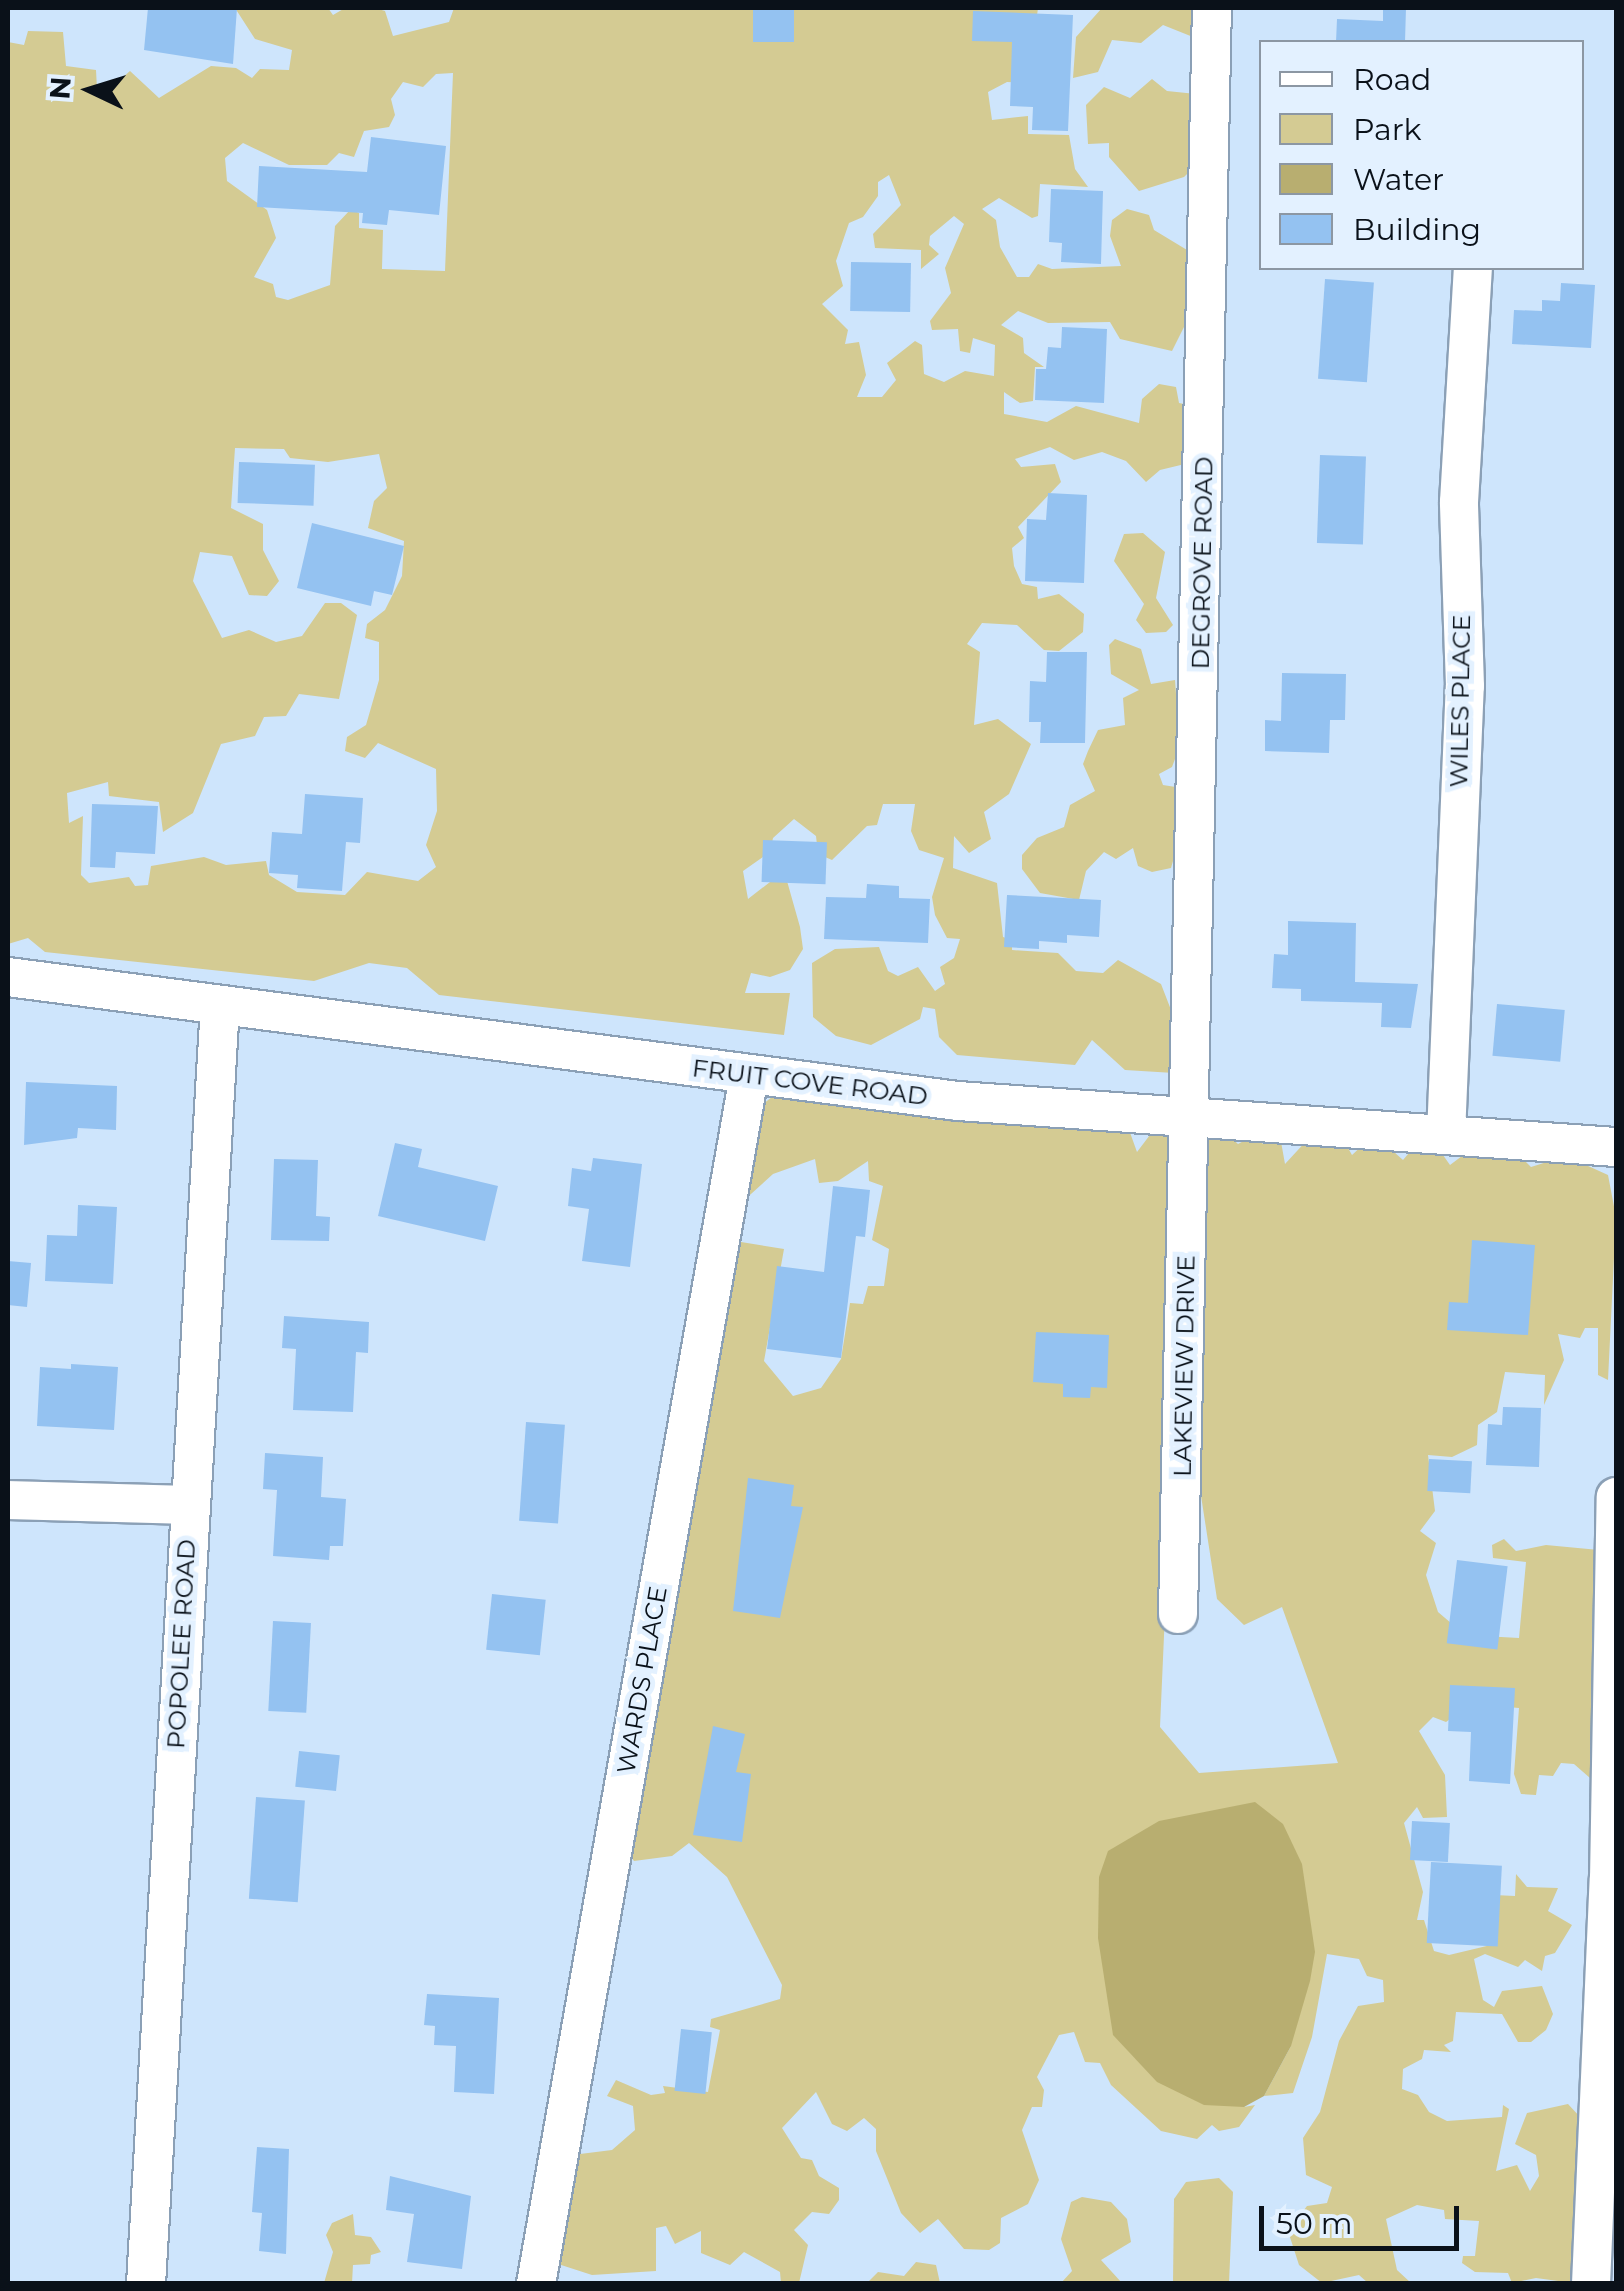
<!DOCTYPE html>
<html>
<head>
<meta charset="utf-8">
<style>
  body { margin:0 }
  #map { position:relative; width:1624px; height:2291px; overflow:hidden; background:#cee5fc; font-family:Montserrat,sans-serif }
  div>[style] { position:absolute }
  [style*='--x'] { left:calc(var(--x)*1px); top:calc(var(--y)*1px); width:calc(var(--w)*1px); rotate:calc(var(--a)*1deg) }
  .green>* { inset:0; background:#d4cb93 }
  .water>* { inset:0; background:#b8ae70 }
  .building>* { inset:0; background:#94c2f1; transform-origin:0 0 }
  .roads { filter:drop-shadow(2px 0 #8ba0b6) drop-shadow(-2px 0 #8ba0b6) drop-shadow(0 2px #8ba0b6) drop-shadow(0 -2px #8ba0b6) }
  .minor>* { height:38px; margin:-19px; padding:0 19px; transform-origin:19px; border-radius:19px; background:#fff }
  span { translate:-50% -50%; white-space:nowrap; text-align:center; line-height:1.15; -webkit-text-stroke:10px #e3f1ff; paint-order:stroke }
  .street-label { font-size:25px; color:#0a1119 }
  .frame { position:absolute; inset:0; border:10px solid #0a1119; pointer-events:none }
  .legend { position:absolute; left:1259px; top:40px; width:325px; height:230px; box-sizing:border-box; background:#e3f1ff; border:2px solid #8c97a3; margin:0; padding:12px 18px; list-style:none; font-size:30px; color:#0a1119 }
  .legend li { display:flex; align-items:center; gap:20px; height:50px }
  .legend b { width:50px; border:2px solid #8c97a3 }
  .north { position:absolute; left:40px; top:40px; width:100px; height:100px; -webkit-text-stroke:8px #e3f1ff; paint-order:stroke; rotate:274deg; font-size:28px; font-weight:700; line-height:40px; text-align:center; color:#0a1119 }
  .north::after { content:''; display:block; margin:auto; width:35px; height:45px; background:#0a1119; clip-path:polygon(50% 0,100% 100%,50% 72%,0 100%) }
  .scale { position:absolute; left:1259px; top:2206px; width:200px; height:45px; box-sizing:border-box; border:5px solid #0a1119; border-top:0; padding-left:12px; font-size:30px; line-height:35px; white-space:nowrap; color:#0a1119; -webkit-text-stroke:8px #e3f1ff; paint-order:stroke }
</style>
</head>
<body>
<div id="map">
  <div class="green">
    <i style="clip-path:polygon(evenodd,235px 8px,328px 8px,333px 15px,345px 8px,375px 8px,385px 11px,393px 36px,449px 22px,454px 8px,1038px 8px,1028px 83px,1007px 82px,988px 92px,992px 120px,1028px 116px,1028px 134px,1069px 135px,1075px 169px,1088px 187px,1040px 184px,1038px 216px,1032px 218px,999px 198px,982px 209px,996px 220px,1000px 247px,1017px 277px,1029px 277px,1038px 264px,1052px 269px,1121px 266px,1110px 236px,1112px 220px,1127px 209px,1149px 215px,1154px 230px,1192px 253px,1192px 311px,1172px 351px,1120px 339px,1110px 322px,1048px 323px,1018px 311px,1001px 325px,1023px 338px,1024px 353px,1044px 367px,1035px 367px,1033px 401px,1020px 403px,1004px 392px,1004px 414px,1047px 422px,1076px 406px,1139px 423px,1142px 399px,1159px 384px,1176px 387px,1179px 403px,1189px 405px,1189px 463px,1160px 470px,1146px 482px,1126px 461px,1102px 452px,1074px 460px,1050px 447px,1015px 459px,1021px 467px,1055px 464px,1061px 482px,1018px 527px,1024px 538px,1012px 548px,1014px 566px,1022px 584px,1037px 587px,1038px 599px,1059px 594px,1084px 614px,1083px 632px,1059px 651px,1044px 650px,1017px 625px,982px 623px,967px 644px,980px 652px,974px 725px,998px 719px,1031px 744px,1009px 794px,984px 812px,991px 839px,969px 853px,954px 836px,953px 868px,997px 883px,1003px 937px,1012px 940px,1012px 950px,1058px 953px,1076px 971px,1103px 973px,1118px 960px,1161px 984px,1178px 1028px,1174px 1073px,1125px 1070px,1092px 1040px,1075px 1065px,957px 1055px,939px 1037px,935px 1009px,923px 1007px,920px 1019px,871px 1045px,836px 1036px,813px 1017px,812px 963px,835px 949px,879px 947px,888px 971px,898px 976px,918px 967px,935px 991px,945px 984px,940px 967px,954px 958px,960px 939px,947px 938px,935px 915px,932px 897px,944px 858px,919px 850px,911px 831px,915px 804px,883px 804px,877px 825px,867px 826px,832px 860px,818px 854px,816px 836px,794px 819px,773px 838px,770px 852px,743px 871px,748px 899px,779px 875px,787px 881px,800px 927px,803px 949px,790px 970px,770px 977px,751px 973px,745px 993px,790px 993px,784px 1035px,439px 995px,407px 968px,369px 963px,314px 981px,45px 952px,28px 938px,8px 944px,8px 42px,24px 45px,28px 31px,63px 32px,66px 66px,96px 70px,97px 89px,108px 90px,130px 71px,159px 98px,211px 66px,236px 68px,252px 78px,260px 69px,289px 70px,292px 50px,255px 39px,235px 8px,453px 73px,445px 271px,382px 269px,383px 230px,359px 228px,359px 213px,351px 209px,335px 226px,330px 285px,288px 300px,276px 297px,273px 284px,254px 277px,276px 238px,267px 210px,227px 181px,225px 158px,243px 143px,289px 165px,327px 165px,339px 153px,354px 157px,364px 131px,389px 127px,395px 115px,391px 99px,403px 82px,423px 87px,436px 74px,453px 73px,235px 8px,889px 175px,901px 205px,873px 234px,875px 248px,921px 250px,921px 269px,939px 254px,929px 245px,930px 236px,954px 216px,964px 224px,945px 268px,951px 293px,930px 321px,932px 330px,958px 329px,960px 351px,970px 353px,973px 338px,995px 345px,994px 376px,965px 371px,944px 382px,924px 374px,922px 345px,915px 341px,887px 363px,896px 380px,882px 397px,857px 397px,866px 375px,859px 342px,845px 344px,848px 330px,822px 304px,843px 286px,836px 261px,849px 223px,863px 217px,878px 196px,878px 182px,889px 175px,235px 8px,235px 448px,284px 449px,290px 458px,328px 462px,379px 454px,387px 488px,374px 501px,368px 528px,404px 541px,402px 576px,385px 610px,367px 624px,365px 638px,379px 642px,379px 680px,366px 725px,347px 737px,345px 751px,365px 758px,378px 743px,436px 769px,437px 811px,426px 845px,436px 867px,418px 881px,367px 872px,345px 895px,297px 892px,269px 875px,266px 861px,226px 865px,204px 857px,151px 866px,148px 885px,135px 886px,129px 877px,89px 883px,81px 875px,83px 816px,69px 823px,67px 793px,108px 782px,109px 796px,159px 802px,163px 832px,193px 813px,221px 744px,255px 736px,264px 717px,286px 716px,299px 694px,339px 699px,357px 615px,341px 603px,325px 603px,302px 636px,276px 642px,249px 630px,222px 638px,193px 581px,200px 552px,232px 556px,249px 595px,267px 596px,279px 581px,263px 550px,263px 524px,231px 508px,235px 448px)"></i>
    <i style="clip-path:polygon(1102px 8px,1194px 8px,1193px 37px,1163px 25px,1141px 43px,1112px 40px,1098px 72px,1073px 78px,1076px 37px)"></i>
    <i style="clip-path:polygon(1152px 79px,1167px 91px,1196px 94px,1196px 165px,1184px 177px,1139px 191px,1109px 157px,1109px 143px,1088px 144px,1086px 105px,1104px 87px,1130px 98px)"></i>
    <i style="clip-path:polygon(1143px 533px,1165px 552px,1156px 598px,1173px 625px,1166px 632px,1146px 633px,1136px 620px,1144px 604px,1114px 561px,1124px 534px)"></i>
    <i style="clip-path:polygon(1115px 639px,1141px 649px,1151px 684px,1175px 680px,1176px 694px,1184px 696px,1181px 743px,1172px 767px,1159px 774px,1163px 785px,1182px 788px,1181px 833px,1171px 868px,1152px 872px,1138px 866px,1133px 848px,1116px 859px,1104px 852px,1086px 871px,1079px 900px,1040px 893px,1022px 869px,1022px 855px,1037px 838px,1064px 827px,1070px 805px,1095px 791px,1083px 764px,1088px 751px,1098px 730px,1125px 725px,1123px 698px,1139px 690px,1111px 674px,1109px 645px)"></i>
    <i style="clip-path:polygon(776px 1094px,917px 1110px,933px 1120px,958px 1115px,1128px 1127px,1137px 1152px,1156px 1127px,1186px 1135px,1160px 1727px,1199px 1773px,1338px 1763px,1282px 1607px,1244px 1625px,1217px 1599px,1191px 1431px,1199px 1133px,1227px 1134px,1238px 1144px,1255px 1135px,1263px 1144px,1280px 1136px,1285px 1164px,1309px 1138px,1344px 1141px,1352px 1155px,1365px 1143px,1385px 1144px,1403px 1160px,1415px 1146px,1438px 1148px,1450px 1165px,1470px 1150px,1516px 1152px,1531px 1167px,1566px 1156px,1608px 1175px,1616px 1217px,1608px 1380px,1598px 1375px,1598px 1328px,1585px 1328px,1580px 1338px,1558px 1334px,1564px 1360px,1544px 1405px,1545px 1375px,1505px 1372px,1497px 1412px,1478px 1425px,1477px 1445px,1452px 1457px,1428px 1455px,1435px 1511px,1420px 1531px,1436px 1543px,1426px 1575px,1438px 1612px,1465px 1635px,1519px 1638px,1526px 1562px,1493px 1558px,1492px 1545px,1504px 1539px,1516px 1551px,1546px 1545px,1599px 1550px,1590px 1778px,1574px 1764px,1561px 1763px,1553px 1776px,1539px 1775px,1536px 1795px,1521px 1794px,1514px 1774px,1519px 1708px,1470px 1704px,1446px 1722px,1433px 1717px,1419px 1731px,1445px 1775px,1447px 1817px,1423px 1818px,1417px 1807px,1404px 1823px,1423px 1892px,1417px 1920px,1424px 1920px,1434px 1951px,1449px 1955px,1491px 1945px,1494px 1895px,1515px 1896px,1516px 1874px,1527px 1887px,1558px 1888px,1548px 1911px,1572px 1925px,1555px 1953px,1545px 1956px,1542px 1971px,1525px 1960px,1518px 1967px,1485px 1954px,1474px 1959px,1483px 2000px,1494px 2007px,1502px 1991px,1542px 1986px,1553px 2014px,1546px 2030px,1531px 2042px,1518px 2042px,1502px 2014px,1456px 2012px,1453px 2041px,1444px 2045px,1451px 2052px,1424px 2050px,1422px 2059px,1403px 2069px,1402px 2089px,1418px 2095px,1429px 2112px,1447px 2121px,1502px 2117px,1503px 2105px,1509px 2109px,1496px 2171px,1517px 2165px,1530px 2191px,1539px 2176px,1536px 2155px,1515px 2144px,1527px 2113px,1568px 2104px,1581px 2118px,1573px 2283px,1536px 2278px,1512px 2283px,1508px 2273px,1475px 2272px,1462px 2263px,1463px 2256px,1475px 2256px,1479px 2221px,1445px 2219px,1444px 2210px,1417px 2205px,1386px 2219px,1397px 2270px,1411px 2283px,1368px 2283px,1359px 2275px,1322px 2283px,1299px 2265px,1288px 2231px,1307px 2206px,1327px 2203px,1332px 2187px,1306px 2175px,1303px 2138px,1320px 2112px,1339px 2041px,1358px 2006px,1384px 2002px,1383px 1980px,1367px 1976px,1359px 1959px,1327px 1954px,1312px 2037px,1293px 2093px,1264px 2096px,1291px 2046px,1244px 2107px,1255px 2105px,1239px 2127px,1219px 2131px,1212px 2125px,1197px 2139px,1161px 2131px,1111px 2085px,1100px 2063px,1085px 2062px,1074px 2032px,1059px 2035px,1037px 2077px,1044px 2090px,1042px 2107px,1032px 2107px,1022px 2130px,1039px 2180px,1028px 2204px,1001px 2218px,1000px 2243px,989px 2250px,964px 2249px,938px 2219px,920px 2233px,901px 2213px,876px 2151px,876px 2129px,864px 2118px,847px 2131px,832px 2124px,816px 2092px,782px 2128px,801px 2158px,812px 2160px,819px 2176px,839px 2188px,839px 2200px,829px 2214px,812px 2212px,794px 2230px,808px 2245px,799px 2283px,781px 2283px,780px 2272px,744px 2252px,730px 2265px,701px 2253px,701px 2231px,675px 2244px,666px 2226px,656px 2228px,656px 2271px,592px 2275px,555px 2263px,572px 2155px,612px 2150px,635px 2130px,633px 2106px,607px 2096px,616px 2080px,651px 2095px,665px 2093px,663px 2086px,708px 2092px,720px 2030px,710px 2027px,711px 2019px,780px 1999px,782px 1985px,727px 1877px,689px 1843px,672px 1856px,634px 1861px,626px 1850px,735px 1241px,784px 1249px,764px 1361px,793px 1396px,821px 1388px,841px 1359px,850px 1303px,863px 1304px,868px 1286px,884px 1286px,889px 1249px,872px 1240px,883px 1186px,869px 1181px,868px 1161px,838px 1181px,819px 1183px,815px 1159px,773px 1174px,741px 1203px,755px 1110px)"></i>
    <i style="clip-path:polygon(1219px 2178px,1233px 2192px,1229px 2283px,1173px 2283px,1174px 2199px,1186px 2182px)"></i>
    <i style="clip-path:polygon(1082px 2197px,1111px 2202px,1127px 2219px,1131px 2242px,1101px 2260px,1122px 2283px,1061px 2283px,1072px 2271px,1061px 2239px,1071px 2202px)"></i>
    <i style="clip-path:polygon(353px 2214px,355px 2235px,371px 2237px,381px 2252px,371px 2255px,370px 2264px,353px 2265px,352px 2283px,324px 2283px,333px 2252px,326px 2235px,332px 2223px)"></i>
    <i style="clip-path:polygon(916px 2262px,936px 2265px,940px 2283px,867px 2283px,878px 2272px,904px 2276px)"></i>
  </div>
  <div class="water">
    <i style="clip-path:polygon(1255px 1802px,1283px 1824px,1302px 1864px,1315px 1952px,1310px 1981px,1291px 2046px,1264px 2096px,1244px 2107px,1204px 2105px,1157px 2082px,1113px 2035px,1098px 1938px,1099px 1877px,1108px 1851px,1159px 1821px)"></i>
  </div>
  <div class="building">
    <i style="clip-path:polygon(148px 8px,237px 8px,233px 64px,144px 50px)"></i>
    <i style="left:753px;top:8px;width:41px;height:34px"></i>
    <i style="clip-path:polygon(1383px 8px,1406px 8px,1405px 42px,1336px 42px,1337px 19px,1383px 21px)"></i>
    <i style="clip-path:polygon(973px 11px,1073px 15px,1068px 131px,1032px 130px,1033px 107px,1010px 106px,1012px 42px,972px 41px)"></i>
    <i style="clip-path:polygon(371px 137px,446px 146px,439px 215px,389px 210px,387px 225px,362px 223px,363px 213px,257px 207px,259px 166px,367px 172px)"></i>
    <i style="clip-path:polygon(1051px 189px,1103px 191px,1101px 264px,1061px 262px,1062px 243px,1049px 242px)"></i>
    <i style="left:851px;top:262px;width:60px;height:49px;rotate:1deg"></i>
    <i style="left:1325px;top:279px;width:49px;height:100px;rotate:4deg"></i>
    <i style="clip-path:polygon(1561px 283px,1595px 285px,1591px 348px,1512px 344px,1514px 310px,1542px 311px,1542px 300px,1560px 301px)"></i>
    <i style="clip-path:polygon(1062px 327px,1107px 329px,1104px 403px,1035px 400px,1036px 369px,1046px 369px,1048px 347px,1061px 348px)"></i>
    <i style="left:1320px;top:455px;width:46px;height:88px;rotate:2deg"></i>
    <i style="left:239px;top:462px;width:76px;height:41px;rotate:2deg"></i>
    <i style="clip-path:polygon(1048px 493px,1087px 495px,1084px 583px,1025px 581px,1027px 519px,1046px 520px)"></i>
    <i style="clip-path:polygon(312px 523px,404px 546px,392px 595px,374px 591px,371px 606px,297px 588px)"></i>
    <i style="clip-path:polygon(1047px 652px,1087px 652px,1085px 743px,1040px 743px,1041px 722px,1029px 722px,1030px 681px,1046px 682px)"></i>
    <i style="clip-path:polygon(1282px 673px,1346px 674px,1345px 720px,1330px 720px,1329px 753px,1265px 751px,1265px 720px,1281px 721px)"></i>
    <i style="clip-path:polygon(305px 794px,363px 798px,360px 843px,346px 842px,342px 891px,297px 888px,298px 875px,269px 873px,272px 832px,302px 834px)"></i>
    <i style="clip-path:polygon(92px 804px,158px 806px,155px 854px,116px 852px,115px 868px,90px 867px)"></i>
    <i style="left:763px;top:840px;width:64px;height:42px;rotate:2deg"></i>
    <i style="clip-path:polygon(867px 884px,899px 886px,899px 898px,930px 899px,928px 943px,824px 939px,826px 897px,866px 898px)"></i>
    <i style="clip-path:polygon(1007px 895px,1101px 900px,1099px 937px,1067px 935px,1067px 943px,1039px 941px,1039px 949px,1004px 947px)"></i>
    <i style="clip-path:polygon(1288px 921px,1356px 923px,1355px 982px,1418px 984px,1411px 1028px,1381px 1027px,1382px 1003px,1301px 1001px,1301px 989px,1272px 988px,1274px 954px,1288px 955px)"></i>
    <i style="left:1497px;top:1004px;width:68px;height:52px;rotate:5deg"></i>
    <i style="clip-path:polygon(26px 1082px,117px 1086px,116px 1130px,78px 1128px,77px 1138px,24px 1145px)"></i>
    <i style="clip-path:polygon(395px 1143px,422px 1149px,418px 1167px,498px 1186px,485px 1241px,378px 1216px)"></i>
    <i style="clip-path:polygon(593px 1158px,642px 1164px,630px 1267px,582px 1261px,589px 1209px,568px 1206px,572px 1168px,591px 1171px)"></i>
    <i style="clip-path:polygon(274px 1159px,318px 1160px,316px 1216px,330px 1217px,329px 1241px,271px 1240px)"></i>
    <i style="clip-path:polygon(833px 1186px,870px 1190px,865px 1237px,856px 1236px,841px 1358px,767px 1349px,777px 1266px,824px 1272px)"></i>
    <i style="clip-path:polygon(78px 1205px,117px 1207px,113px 1284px,45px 1281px,47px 1235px,77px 1236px)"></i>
    <i style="clip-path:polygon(1472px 1240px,1535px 1245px,1528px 1335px,1447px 1330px,1449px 1302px,1468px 1303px)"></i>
    <i style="clip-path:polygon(8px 1261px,31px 1263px,27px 1307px,8px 1305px)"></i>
    <i style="clip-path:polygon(284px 1316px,369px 1322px,368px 1353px,356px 1352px,353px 1412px,293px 1410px,296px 1349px,282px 1348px)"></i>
    <i style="clip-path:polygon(1036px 1332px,1109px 1335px,1107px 1388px,1091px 1387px,1090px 1398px,1063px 1397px,1063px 1384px,1033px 1382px)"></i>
    <i style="clip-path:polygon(71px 1364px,118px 1367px,114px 1430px,37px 1426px,40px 1367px,71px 1369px)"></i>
    <i style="clip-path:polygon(1503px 1407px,1541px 1408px,1539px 1467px,1486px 1465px,1488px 1424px,1502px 1425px)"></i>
    <i style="left:526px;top:1422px;width:39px;height:99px;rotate:4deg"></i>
    <i style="clip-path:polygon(265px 1453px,323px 1457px,321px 1497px,346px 1499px,343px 1546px,330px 1546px,329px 1560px,273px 1556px,277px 1490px,263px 1489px)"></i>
    <i style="left:1429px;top:1459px;width:43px;height:32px;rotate:3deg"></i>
    <i style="clip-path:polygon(748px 1478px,794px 1485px,791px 1506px,803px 1507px,780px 1618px,733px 1611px)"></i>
    <i style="left:1457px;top:1560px;width:51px;height:84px;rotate:7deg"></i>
    <i style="left:492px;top:1594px;width:54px;height:56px;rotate:6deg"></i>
    <i style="left:273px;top:1621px;width:38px;height:90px;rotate:3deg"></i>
    <i style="clip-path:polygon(1450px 1685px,1515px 1688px,1510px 1784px,1469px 1781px,1471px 1732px,1448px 1731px)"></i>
    <i style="clip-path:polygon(713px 1726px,745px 1734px,736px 1772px,751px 1774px,742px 1842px,693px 1835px)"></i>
    <i style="left:299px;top:1751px;width:41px;height:36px;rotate:6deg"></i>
    <i style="left:256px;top:1797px;width:49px;height:102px;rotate:4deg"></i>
    <i style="left:1412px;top:1821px;width:38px;height:39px;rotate:3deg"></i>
    <i style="left:1431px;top:1862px;width:71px;height:81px;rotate:3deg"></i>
    <i style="clip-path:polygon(427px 1994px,499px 1998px,494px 2094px,454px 2092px,456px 2046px,434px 2045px,435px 2026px,424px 2025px)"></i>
    <i style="left:681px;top:2029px;width:31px;height:62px;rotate:6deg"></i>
    <i style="clip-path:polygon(257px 2147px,289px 2149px,286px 2254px,259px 2251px,262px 2213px,252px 2212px)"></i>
    <i style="clip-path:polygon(390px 2176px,471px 2196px,462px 2269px,407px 2262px,414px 2214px,386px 2210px)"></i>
  </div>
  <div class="roads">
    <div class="minor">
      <i style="--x:8;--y:977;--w:958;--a:7.44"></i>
      <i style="--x:958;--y:1101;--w:660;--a:4"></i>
      <i style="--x:1446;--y:1135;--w:449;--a:-87.6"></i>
      <i style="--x:1465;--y:686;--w:184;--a:-91.9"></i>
      <i style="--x:1459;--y:502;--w:234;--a:-86.6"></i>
      <i style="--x:8;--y:1500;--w:181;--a:1.6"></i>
      <i style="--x:1178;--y:1614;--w:1606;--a:-88.79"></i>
      <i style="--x:146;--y:2284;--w:1281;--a:-86.69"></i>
      <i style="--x:536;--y:2284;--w:1227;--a:-80"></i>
      <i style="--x:1591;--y:2284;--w:405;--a:-87.5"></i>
      <i style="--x:1609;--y:1879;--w:382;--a:-89"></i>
    </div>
  </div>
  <div class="street-label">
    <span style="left:1202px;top:563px;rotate:-89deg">DEGROVE ROAD</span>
    <span style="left:1460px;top:701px;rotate:-89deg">WILES PLACE</span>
    <span style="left:810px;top:1082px;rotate:7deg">FRUIT COVE ROAD</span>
    <span style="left:1184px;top:1366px;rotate:-89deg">LAKEVIEW DRIVE</span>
    <span style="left:181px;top:1644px;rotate:-87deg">POPOLEE ROAD</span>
    <span style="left:642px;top:1680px;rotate:-80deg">WARDS PLACE</span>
  </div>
  <div class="frame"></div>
  <ul class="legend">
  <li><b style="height:12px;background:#fff"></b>Road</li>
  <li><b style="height:28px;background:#d4cb93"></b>Park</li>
  <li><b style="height:28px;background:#b8ae70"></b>Water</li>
  <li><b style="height:28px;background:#94c2f1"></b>Building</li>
  </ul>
  <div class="north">N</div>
  <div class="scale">50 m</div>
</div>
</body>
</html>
